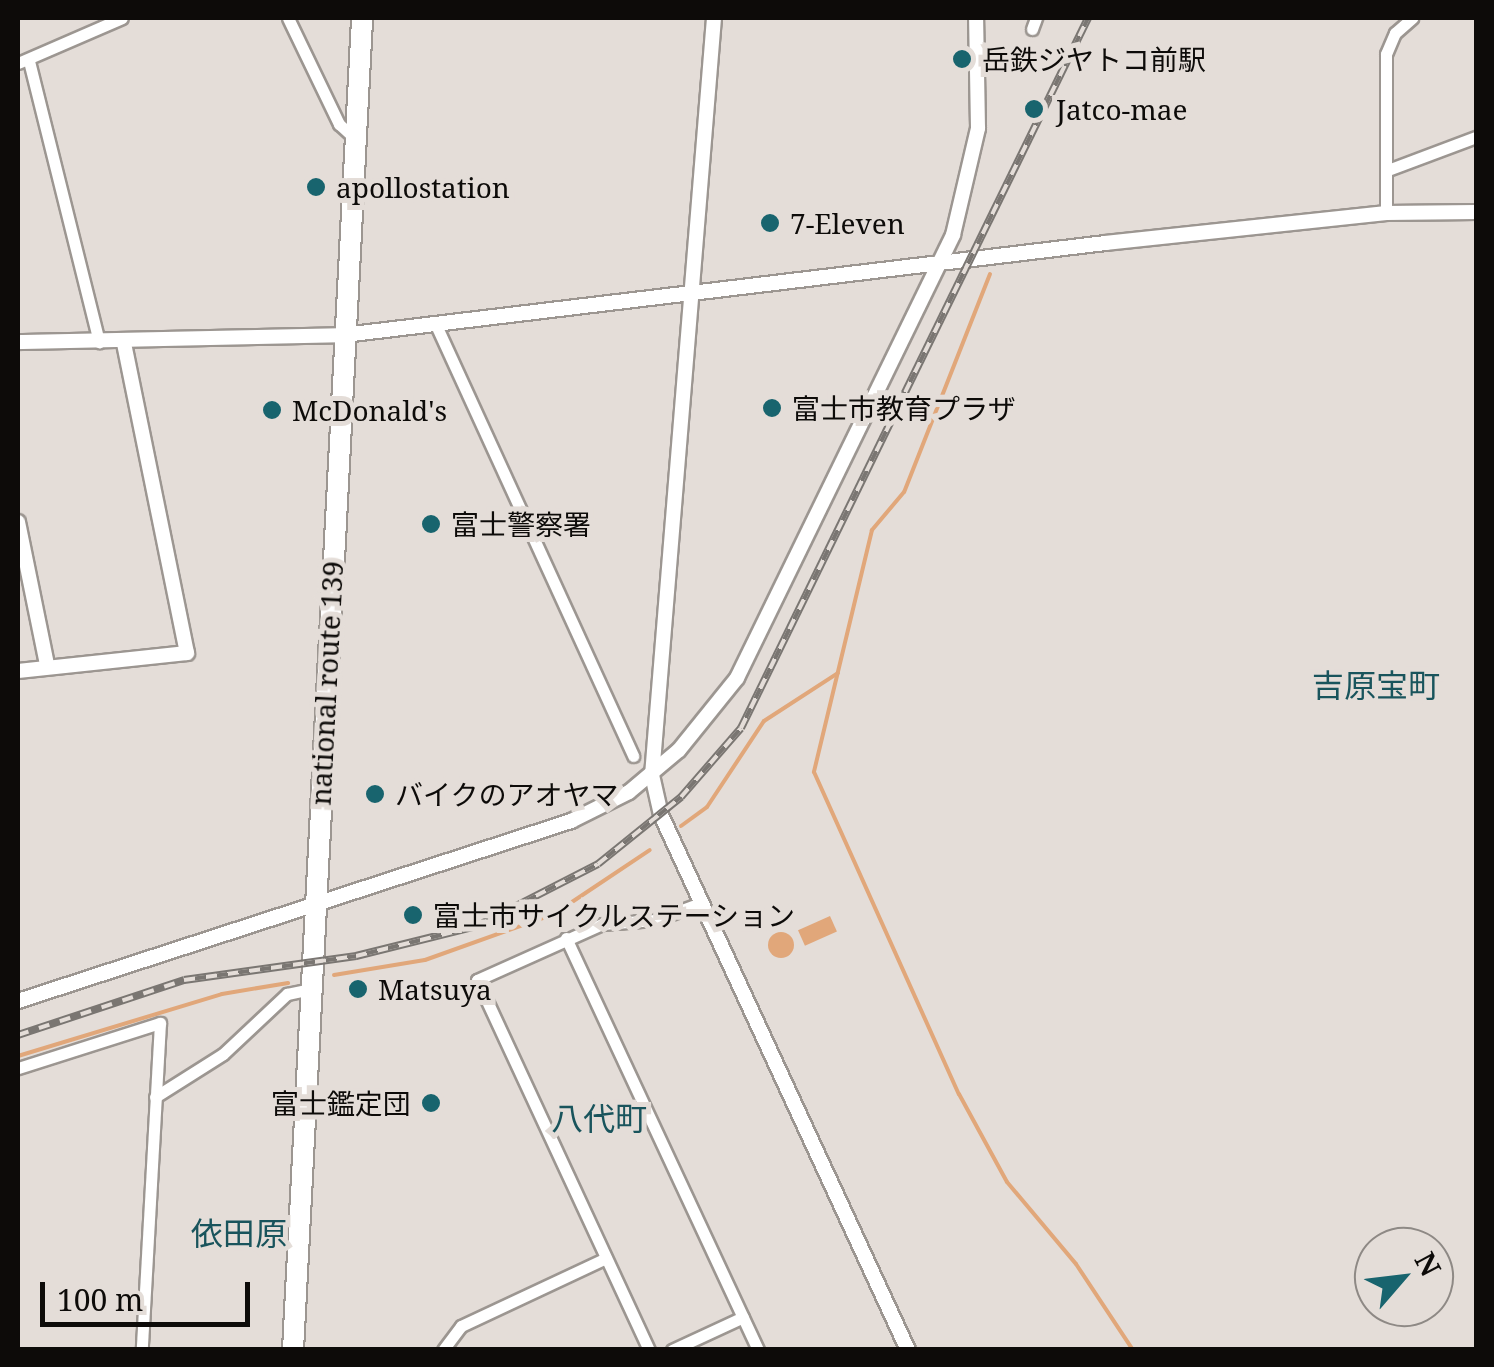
<!DOCTYPE html>
<html>
<head>
<meta charset="utf-8">
<style>
  body { margin:0 }
  #map { position:relative; width:1494px; height:1367px; overflow:hidden; background:#e4ddd8; font-family:"Noto Serif","Noto Sans JP",serif }
  div>[style] { position:absolute }
  [style*='--x'] { left:calc(var(--x)*1px); top:calc(var(--y)*1px); width:calc(var(--w)*1px); rotate:calc(var(--a)*1deg) }
  .water>* { inset:0; background:#e1a77a; transform-origin:0 0 }
  .round { border-radius:50% }
  .stream>* { height:4px; margin:-2px; padding:0 2px; transform-origin:2px; border-radius:2px; background:#e1a77a }
  .roads { filter:drop-shadow(2px 0 #9c9691) drop-shadow(-2px 0 #9c9691) drop-shadow(0 2px #9c9691) drop-shadow(0 -2px #9c9691) }
  .minor>* { height:11px; margin:-5.5px; padding:0 5.5px; transform-origin:5.5px; border-radius:5.5px; background:#fff }
  .tertiary>* { height:14px; margin:-7px; padding:0 7px; transform-origin:7px; border-radius:7px; background:#fff }
  .trunk>* { height:20px; margin:-10px; padding:0 10px; transform-origin:10px; border-radius:10px; background:#fff }
  .rail>* { height:8px; margin-top:-4px; transform-origin:0; background:repeating-linear-gradient(90deg,#e4ddd8 0 11px,#7a7672 0 22px); box-sizing:border-box; border-block:2px solid #7a7672 }
  .dots>* { width:28px; height:28px; translate:-50% -50%; box-sizing:border-box; border:5px solid #e4ddd8; border-radius:50% }
  span { translate:-50% -50%; white-space:nowrap; text-align:center; line-height:1.15; -webkit-text-stroke:10px #e4ddd8; paint-order:stroke }
  .poi-label { font-size:28px; color:#0d0b09 }
  .left { translate:0 -50%; text-align:left }
  .right { translate:-100% -50%; text-align:right }
  .street-label { font-size:28px; color:#0d0b09 }
  .quarter-label { font-size:32px; color:#19545c }
  .frame { position:absolute; inset:0; border:20px solid #0d0b09; pointer-events:none }
  .north { position:absolute; left:1354px; top:1227px; width:100px; height:100px; box-sizing:border-box; background:#e4ddd8; border:2px solid #8e8985; border-radius:50%; rotate:62deg; font-size:28px; font-weight:700; line-height:40px; text-align:center; color:#0d0b09 }
  .north::after { content:''; display:block; margin:auto; width:35px; height:45px; background:#18646e; clip-path:polygon(50% 0,100% 100%,50% 72%,0 100%) }
  .scale { position:absolute; left:40px; top:1282px; width:210px; height:45px; box-sizing:border-box; border:5px solid #0d0b09; border-top:0; padding-left:12px; font-size:30px; line-height:35px; white-space:nowrap; color:#0d0b09; -webkit-text-stroke:8px #e4ddd8; paint-order:stroke }
</style>
</head>
<body>
<div id="map">
  <div class="water">
    <i style="left:830px;top:916px;width:17px;height:35px;rotate:66deg"></i>
    <i class="round" style="left:768px;top:932px;width:26px;height:26px"></i>
  </div>
  <div class="stream">
    <i style="--x:990;--y:274;--w:234;--a:111.5"></i>
    <i style="--x:904;--y:492;--w:50;--a:130.1"></i>
    <i style="--x:872;--y:530;--w:249;--a:103.5"></i>
    <i style="--x:814;--y:772;--w:353;--a:65.8"></i>
    <i style="--x:959;--y:1094;--w:100;--a:61.4"></i>
    <i style="--x:1007;--y:1182;--w:107;--a:49.9"></i>
    <i style="--x:1076;--y:1264;--w:103;--a:56.5"></i>
    <i style="--x:681;--y:826;--w:32;--a:-36"></i>
    <i style="--x:707;--y:807;--w:103;--a:-56.5"></i>
    <i style="--x:764;--y:721;--w:88;--a:-33"></i>
    <i style="--x:334;--y:975;--w:92;--a:-9.4"></i>
    <i style="--x:425;--y:960;--w:137;--a:-19.6"></i>
    <i style="--x:554;--y:914;--w:115;--a:-33.7"></i>
    <i style="--x:18;--y:1056;--w:213;--a:-16.9"></i>
    <i style="--x:222;--y:994;--w:67;--a:-9.5"></i>
  </div>
  <div class="roads">
    <div class="minor">
      <i style="--x:288;--y:18;--w:118;--a:64.3"></i>
      <i style="--x:339;--y:124;--w:24;--a:42"></i>
      <i style="--x:1032;--y:29;--w:12;--a:-70"></i>
      <i style="--x:29;--y:61;--w:290;--a:76"></i>
      <i style="--x:18;--y:63;--w:113;--a:-23.4"></i>
      <i style="--x:1388;--y:170;--w:94;--a:-20.6"></i>
      <i style="--x:1386;--y:213;--w:159;--a:-90"></i>
      <i style="--x:1386;--y:54;--w:23;--a:-67"></i>
      <i style="--x:1395;--y:33;--w:23;--a:-41"></i>
      <i style="--x:436;--y:325;--w:474;--a:65.4"></i>
      <i style="--x:566;--y:938;--w:455;--a:65"></i>
      <i style="--x:18;--y:1068;--w:149;--a:-17.6"></i>
      <i style="--x:160;--y:1023;--w:327;--a:93.2"></i>
      <i style="--x:155;--y:1097;--w:80;--a:-32.3"></i>
      <i style="--x:223;--y:1054;--w:88;--a:-43.2"></i>
      <i style="--x:287;--y:994;--w:25;--a:-12"></i>
      <i style="--x:443;--y:1350;--w:30;--a:-53"></i>
      <i style="--x:461;--y:1326;--w:160;--a:-25.1"></i>
      <i style="--x:649;--y:1350;--w:408;--a:-114.9"></i>
      <i style="--x:477;--y:980;--w:137;--a:-24.1"></i>
      <i style="--x:602;--y:924;--w:53;--a:-4.3"></i>
      <i style="--x:655;--y:920;--w:49;--a:-20.3"></i>
      <i style="--x:672;--y:1350;--w:78;--a:-24.9"></i>
    </div>
    <div class="tertiary">
      <i style="--x:714;--y:18;--w:760;--a:94.68"></i>
      <i style="--x:652;--y:775;--w:41;--a:77.3"></i>
      <i style="--x:661;--y:815;--w:589;--a:65.22"></i>
      <i style="--x:18;--y:342;--w:326;--a:-1.2"></i>
      <i style="--x:344;--y:335;--w:767;--a:-6.89"></i>
      <i style="--x:1105;--y:243;--w:283;--a:-6.1"></i>
      <i style="--x:1386;--y:213;--w:90;--a:-0.6"></i>
      <i style="--x:18;--y:522;--w:145;--a:78.5"></i>
      <i style="--x:18;--y:671;--w:170;--a:-6.1"></i>
      <i style="--x:187;--y:653;--w:317;--a:-101.5"></i>
      <i style="--x:18;--y:1001;--w:582;--a:-18.03"></i>
      <i style="--x:571;--y:821;--w:65;--a:-26.6"></i>
      <i style="--x:629;--y:792;--w:65;--a:-40"></i>
      <i style="--x:679;--y:750;--w:92;--a:-51.1"></i>
      <i style="--x:737;--y:678;--w:493;--a:-64"></i>
      <i style="--x:953;--y:235;--w:110;--a:-76.8"></i>
      <i style="--x:978;--y:128;--w:110;--a:-91"></i>
    </div>
    <div class="trunk">
      <i style="--x:293;--y:1350;--w:1334;--a:-87.03"></i>
    </div>
  </div>
  <div class="rail">
    <i style="--x:18;--y:1035;--w:175;--a:-18.3"></i>
    <i style="--x:184;--y:980;--w:174;--a:-7.9"></i>
    <i style="--x:356;--y:956;--w:125;--a:-13.9"></i>
    <i style="--x:477;--y:926;--w:136;--a:-27.1"></i>
    <i style="--x:598;--y:864;--w:107;--a:-38.9"></i>
    <i style="--x:681;--y:797;--w:91;--a:-49"></i>
    <i style="--x:741;--y:728;--w:790;--a:-63.95"></i>
  </div>
  <div class="dots">
    <i style="left:962px;top:59px;background:#18646e"></i>
    <i style="left:1034px;top:109px;background:#18646e"></i>
    <i style="left:316px;top:187px;background:#18646e"></i>
    <i style="left:770px;top:223px;background:#18646e"></i>
    <i style="left:772px;top:408px;background:#18646e"></i>
    <i style="left:272px;top:410px;background:#18646e"></i>
    <i style="left:431px;top:524px;background:#18646e"></i>
    <i style="left:375px;top:794px;background:#18646e"></i>
    <i style="left:413px;top:915px;background:#18646e"></i>
    <i style="left:358px;top:989px;background:#18646e"></i>
    <i style="left:431px;top:1103px;background:#18646e"></i>
  </div>
  <div class="poi-label">
    <span class="left" style="left:982px;top:59px">岳鉄ジヤトコ前駅</span>
    <span class="left" style="left:1056px;top:109px">Jatco-mae</span>
    <span class="left" style="left:336px;top:187px">apollostation</span>
    <span class="left" style="left:790px;top:223px">7-Eleven</span>
    <span class="left" style="left:792px;top:408px">富士市教育プラザ</span>
    <span class="left" style="left:292px;top:410px">McDonald's</span>
    <span class="left" style="left:451px;top:524px">富士警察署</span>
    <span class="left" style="left:395px;top:794px">バイクのアオヤマ</span>
    <span class="left" style="left:433px;top:915px">富士市サイクルステーション</span>
    <span class="left" style="left:378px;top:989px">Matsuya</span>
    <span class="right" style="left:411px;top:1103px">富士鑑定団</span>
  </div>
  <div class="street-label">
    <span style="left:326px;top:683px;rotate:-87deg">national route 139</span>
  </div>
  <div class="quarter-label">
    <span style="left:1376px;top:685px">吉原宝町</span>
    <span style="left:599px;top:1118px">八代町</span>
    <span style="left:239px;top:1233px">依田原</span>
  </div>
  <div class="frame"></div>
  <div class="north">N</div>
  <div class="scale">100 m</div>
</div>
</body>
</html>
